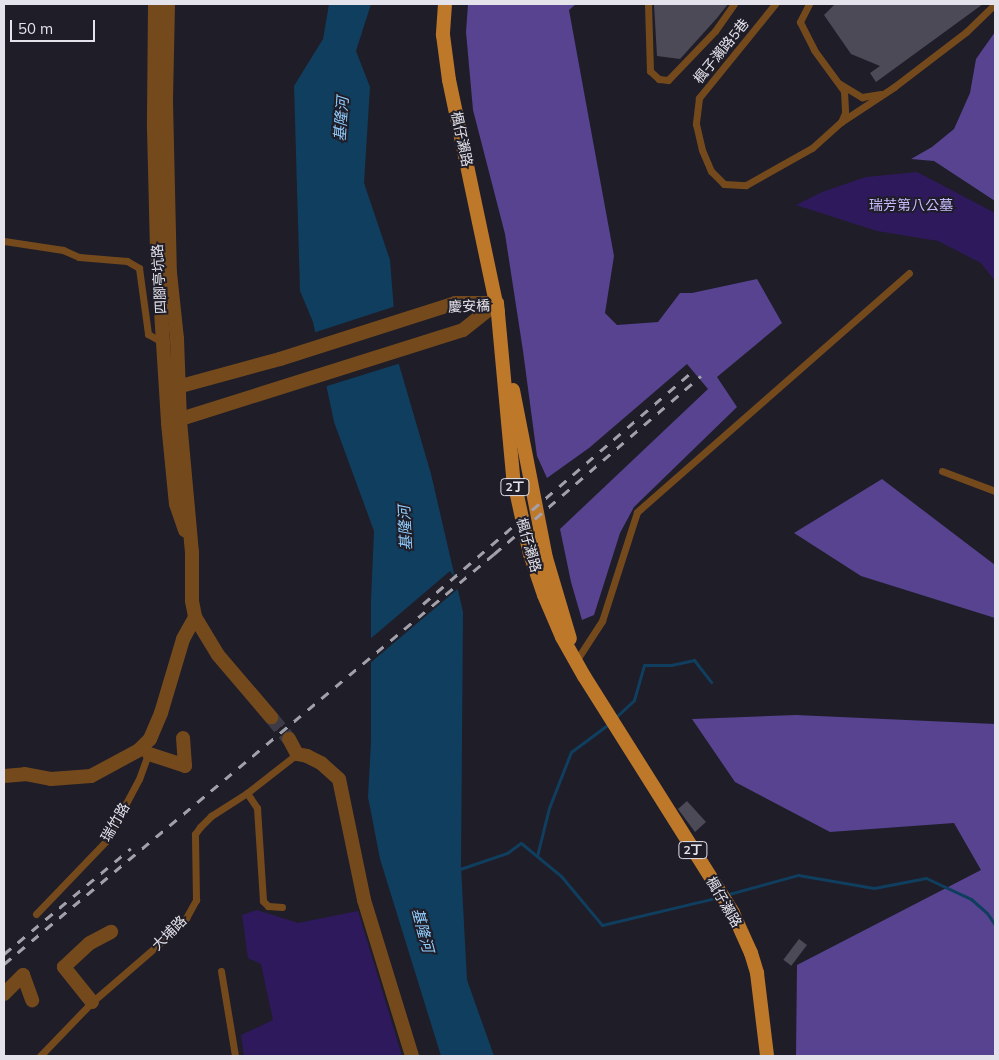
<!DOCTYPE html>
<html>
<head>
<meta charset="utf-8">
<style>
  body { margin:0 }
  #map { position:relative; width:999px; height:1060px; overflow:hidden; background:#1f1d28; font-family:Mulish,"Noto Sans TC",sans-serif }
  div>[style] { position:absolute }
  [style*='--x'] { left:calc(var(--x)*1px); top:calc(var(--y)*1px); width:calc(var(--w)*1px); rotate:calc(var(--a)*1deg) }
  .green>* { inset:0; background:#2f195d }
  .forest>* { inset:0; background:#574390 }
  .water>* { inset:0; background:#103e5e }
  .pier>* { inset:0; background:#1f1d28 }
  .stream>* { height:3px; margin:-1.5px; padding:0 1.5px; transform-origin:1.5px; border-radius:1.5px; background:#103e5e }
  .building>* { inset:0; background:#4c4a57; transform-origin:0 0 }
  .minor-tunnel>* { height:14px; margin-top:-7px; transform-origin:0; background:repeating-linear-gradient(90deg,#3d3b45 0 14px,transparent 0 21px) }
  .service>* { height:7px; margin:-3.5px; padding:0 3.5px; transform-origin:3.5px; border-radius:3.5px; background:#744a1d }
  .minor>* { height:14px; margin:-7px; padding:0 7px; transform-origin:7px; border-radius:7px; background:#744a1d }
  .tertiary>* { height:14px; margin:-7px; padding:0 7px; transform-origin:7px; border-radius:7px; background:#744a1d }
  .primary>* { height:14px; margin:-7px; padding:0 7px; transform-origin:7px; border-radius:7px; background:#bd782a }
  .rail>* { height:3px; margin-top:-1.5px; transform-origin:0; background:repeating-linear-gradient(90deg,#a2a0aa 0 9px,transparent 0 18px) }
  span { translate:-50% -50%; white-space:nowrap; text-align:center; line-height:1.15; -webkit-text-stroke:4px #1f1d28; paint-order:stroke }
  .shield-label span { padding:1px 4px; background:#1f1d28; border:1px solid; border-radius:4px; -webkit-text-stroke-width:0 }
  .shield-label { font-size:12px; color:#e4e3eb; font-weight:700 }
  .street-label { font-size:14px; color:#e4e3eb }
  .park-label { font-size:14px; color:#c8bcfe }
  .water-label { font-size:15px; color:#91cdfd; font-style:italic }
  .frame { position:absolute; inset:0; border:5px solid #e4e3eb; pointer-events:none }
  .scale { position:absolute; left:10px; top:20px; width:85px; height:22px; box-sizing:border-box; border:2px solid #e4e3eb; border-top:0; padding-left:6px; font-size:15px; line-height:18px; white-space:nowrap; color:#e4e3eb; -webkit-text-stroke:4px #1f1d28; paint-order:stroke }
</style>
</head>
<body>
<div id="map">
  <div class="green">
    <i style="clip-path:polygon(917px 172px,995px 213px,995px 281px,981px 263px,938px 241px,877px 231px,796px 205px,822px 192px,866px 177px)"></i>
    <i style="clip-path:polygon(257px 910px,298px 923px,358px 911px,402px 1056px,244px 1056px,241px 1035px,273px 1020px,261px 964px,248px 958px,242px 915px)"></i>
  </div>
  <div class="forest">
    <i style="clip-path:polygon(468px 4px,576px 4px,569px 10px,614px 256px,605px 313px,617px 325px,658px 322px,680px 293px,692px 293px,757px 279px,782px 323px,717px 377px,737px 407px,634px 507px,620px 533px,594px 615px,582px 620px,571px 582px,560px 529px,708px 389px,687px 364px,589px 448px,547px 478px,537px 456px,523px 351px,505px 234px,473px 110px,466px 32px)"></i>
    <i style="clip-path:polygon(995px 32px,995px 201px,934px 161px,911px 159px,932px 147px,954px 129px,970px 93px,976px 59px)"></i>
    <i style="clip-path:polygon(882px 479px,995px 565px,995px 618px,861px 576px,794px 533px)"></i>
    <i style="clip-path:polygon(796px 715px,995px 724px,995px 1056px,796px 1056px,797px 965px,981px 870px,954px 823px,830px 832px,735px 782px,692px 719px)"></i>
  </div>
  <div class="water">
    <i style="clip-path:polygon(329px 4px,371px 4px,356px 51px,370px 87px,364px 183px,390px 260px,398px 361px,431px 474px,463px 612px,461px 867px,467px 980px,494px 1056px,441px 1056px,380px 859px,368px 797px,371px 742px,371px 600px,374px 531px,334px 422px,313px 322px,300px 291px,294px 86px,323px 39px)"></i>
  </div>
  <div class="pier">
    <i style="clip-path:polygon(396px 306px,401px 363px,324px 387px,313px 333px)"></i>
    <i style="clip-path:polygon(450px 571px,458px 581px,460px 587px,369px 664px,369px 640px)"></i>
  </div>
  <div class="stream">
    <i style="--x:617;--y:716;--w:23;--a:-43"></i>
    <i style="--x:634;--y:700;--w:36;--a:-74"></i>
    <i style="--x:644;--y:665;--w:27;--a:0"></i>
    <i style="--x:671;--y:665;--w:24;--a:-12"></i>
    <i style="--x:694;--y:660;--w:28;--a:52"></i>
    <i style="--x:537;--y:856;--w:49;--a:-76"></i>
    <i style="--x:549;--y:808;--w:60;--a:-68.6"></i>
    <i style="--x:571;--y:752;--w:44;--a:-36.6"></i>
    <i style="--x:460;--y:869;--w:50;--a:-18.8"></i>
    <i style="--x:507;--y:853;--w:17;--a:-36"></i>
    <i style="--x:521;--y:843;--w:52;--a:39.5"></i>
    <i style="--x:561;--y:876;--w:64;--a:50.1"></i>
    <i style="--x:602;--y:925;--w:116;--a:-13.4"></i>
    <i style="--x:729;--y:894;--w:72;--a:-15.4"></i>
    <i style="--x:798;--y:875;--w:77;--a:9.7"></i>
    <i style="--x:874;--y:888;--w:53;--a:-10.9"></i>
    <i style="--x:926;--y:878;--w:50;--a:25"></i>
    <i style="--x:971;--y:899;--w:21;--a:41"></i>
    <i style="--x:987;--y:913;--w:14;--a:56"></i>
  </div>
  <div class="building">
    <i style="clip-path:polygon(654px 4px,728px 4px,717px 18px,680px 59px,657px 56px)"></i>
    <i style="clip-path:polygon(835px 4px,983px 4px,876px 82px,870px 73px,880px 66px,851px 54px,824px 15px)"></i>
    <i style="clip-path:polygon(687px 801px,706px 822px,695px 832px,678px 809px)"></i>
    <i style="left:799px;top:939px;width:10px;height:26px;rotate:37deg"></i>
  </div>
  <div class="minor-tunnel">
    <i style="--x:271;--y:717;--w:28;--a:51"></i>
  </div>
  <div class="service">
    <i style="--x:648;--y:4;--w:67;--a:88.3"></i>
    <i style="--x:650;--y:71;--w:12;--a:42"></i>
    <i style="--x:659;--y:79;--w:9;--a:6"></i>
    <i style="--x:668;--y:80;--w:68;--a:-46.2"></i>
    <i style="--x:715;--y:31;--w:33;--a:-55"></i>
    <i style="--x:775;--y:4;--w:121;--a:129"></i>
    <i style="--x:699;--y:98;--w:26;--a:97"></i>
    <i style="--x:696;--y:124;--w:27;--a:77"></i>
    <i style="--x:702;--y:150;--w:23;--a:67"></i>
    <i style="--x:711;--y:171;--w:18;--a:45"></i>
    <i style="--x:724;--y:184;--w:22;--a:3"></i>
    <i style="--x:746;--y:185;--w:76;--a:-29.3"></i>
    <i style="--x:812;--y:148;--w:39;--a:-42"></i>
    <i style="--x:841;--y:122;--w:64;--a:-33.4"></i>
    <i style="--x:894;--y:87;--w:91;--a:-37.4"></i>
    <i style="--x:966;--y:32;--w:40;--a:-44"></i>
    <i style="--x:809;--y:4;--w:20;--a:117"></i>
    <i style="--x:800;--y:22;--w:31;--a:63"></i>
    <i style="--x:814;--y:50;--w:51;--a:53.8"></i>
    <i style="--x:844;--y:91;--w:22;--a:87"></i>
    <i style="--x:845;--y:113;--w:10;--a:114"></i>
    <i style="--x:840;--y:84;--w:26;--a:31"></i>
    <i style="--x:862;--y:97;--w:19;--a:-9"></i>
    <i style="--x:4;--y:241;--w:60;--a:8.7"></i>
    <i style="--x:63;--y:250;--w:17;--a:24"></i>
    <i style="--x:79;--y:257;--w:48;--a:4.8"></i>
    <i style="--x:127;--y:261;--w:14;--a:30"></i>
    <i style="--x:139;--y:268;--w:67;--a:82.2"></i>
    <i style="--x:148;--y:334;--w:16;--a:30"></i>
    <i style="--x:942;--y:471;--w:57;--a:20.7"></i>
    <i style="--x:576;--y:661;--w:48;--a:-57"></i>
    <i style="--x:602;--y:621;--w:114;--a:-72.2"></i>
    <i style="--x:637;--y:512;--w:362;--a:-41.3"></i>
    <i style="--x:247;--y:793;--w:18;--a:56"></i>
    <i style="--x:257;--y:808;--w:93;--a:86.3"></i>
    <i style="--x:263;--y:901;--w:7;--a:45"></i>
    <i style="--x:268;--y:906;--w:14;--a:4"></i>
    <i style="--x:36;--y:914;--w:101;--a:-46.2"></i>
    <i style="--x:106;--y:841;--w:70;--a:-62"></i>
    <i style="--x:139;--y:779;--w:29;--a:-70"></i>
    <i style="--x:221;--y:971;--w:86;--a:80.6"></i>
    <i style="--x:40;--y:1056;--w:75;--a:-46.1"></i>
    <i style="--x:92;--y:1002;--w:108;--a:-40.9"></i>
    <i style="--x:174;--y:931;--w:18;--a:-47"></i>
    <i style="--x:186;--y:918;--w:21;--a:-61"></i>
    <i style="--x:196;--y:900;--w:66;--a:-90.9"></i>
    <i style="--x:195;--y:834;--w:9;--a:-54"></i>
    <i style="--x:200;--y:827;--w:16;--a:-45"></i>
    <i style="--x:211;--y:816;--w:43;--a:-32.6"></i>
    <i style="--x:247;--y:793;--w:63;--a:-38"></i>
  </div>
  <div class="minor">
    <i style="--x:180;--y:421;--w:132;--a:84.8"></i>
    <i style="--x:192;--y:552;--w:49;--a:90"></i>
    <i style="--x:192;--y:601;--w:16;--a:79"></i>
    <i style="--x:195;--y:617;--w:44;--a:58.8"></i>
    <i style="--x:218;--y:655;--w:82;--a:49.5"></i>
    <i style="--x:168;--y:423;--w:81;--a:84.4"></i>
    <i style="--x:176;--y:504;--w:28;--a:71"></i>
    <i style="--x:289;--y:739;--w:17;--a:62"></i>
    <i style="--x:297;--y:754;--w:10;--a:11"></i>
    <i style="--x:307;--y:756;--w:16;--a:27"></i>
    <i style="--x:321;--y:763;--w:24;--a:42"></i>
    <i style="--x:339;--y:779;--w:124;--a:78.3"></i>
    <i style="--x:364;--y:900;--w:163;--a:72.9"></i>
    <i style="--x:149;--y:754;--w:38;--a:18"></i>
    <i style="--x:185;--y:766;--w:28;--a:-94"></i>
    <i style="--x:4;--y:776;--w:21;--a:-5"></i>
    <i style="--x:25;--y:774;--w:26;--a:11"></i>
    <i style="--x:51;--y:779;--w:40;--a:-4.3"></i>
    <i style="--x:91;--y:776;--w:55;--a:-28.4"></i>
    <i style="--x:139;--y:750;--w:16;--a:-45"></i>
    <i style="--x:150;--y:739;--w:28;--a:-67"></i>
    <i style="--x:161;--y:713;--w:77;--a:-73.4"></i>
    <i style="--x:183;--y:639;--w:25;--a:-61"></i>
    <i style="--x:4;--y:994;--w:27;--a:-45"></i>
    <i style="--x:23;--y:975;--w:27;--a:70"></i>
    <i style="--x:92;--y:1002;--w:45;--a:-128.7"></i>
    <i style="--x:64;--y:967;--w:35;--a:-43"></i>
    <i style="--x:90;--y:943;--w:24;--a:-28"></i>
  </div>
  <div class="tertiary">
    <i style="--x:155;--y:4;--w:124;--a:90.5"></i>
    <i style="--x:154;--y:128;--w:119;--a:88.6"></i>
    <i style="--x:157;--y:247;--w:176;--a:86.4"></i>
    <i style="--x:168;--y:423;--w:309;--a:-17.5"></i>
    <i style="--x:463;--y:330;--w:43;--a:-38.5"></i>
    <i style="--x:168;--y:4;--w:98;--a:91.2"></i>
    <i style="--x:166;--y:102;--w:171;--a:88.7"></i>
    <i style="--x:170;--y:273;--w:66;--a:83.9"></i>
    <i style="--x:177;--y:339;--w:82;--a:87.9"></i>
    <i style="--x:170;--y:389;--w:114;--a:-15.3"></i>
    <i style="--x:280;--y:359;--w:184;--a:-17.7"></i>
    <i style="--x:455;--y:303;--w:42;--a:0"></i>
  </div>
  <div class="primary">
    <i style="--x:445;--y:4;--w:31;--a:94"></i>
    <i style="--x:443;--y:35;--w:45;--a:82.4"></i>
    <i style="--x:449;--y:80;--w:237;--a:78.1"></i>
    <i style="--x:497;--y:303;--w:175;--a:84.7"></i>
    <i style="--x:513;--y:477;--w:79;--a:77.6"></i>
    <i style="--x:530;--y:554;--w:43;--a:71.1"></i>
    <i style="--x:544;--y:595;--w:46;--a:66.8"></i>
    <i style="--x:562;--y:637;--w:45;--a:60.6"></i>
    <i style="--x:584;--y:676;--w:280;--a:57.8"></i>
    <i style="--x:733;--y:913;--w:44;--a:65.8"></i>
    <i style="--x:751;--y:953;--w:21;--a:73"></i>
    <i style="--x:757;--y:973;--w:84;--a:83.1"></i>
    <i style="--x:513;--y:390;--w:171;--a:78.9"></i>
    <i style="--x:546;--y:558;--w:84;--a:73.5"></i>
  </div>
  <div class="rail">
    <i style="--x:423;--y:604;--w:359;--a:-40.8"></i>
    <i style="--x:4;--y:954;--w:165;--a:-39.8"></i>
    <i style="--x:4;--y:964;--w:639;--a:-39.92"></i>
    <i style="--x:494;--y:554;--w:273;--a:-40.7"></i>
  </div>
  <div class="shield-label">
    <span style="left:515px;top:487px">2丁</span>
    <span style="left:693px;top:850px">2丁</span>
  </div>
  <div class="street-label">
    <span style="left:721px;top:51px;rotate:-51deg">楓子瀨路5巷</span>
    <span style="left:462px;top:139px;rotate:78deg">楓仔瀨路</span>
    <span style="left:159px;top:279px;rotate:-93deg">四腳亭坑路</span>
    <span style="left:469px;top:306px;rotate:-2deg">慶安橋</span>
    <span style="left:529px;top:545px;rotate:74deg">楓仔瀨路</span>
    <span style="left:115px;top:822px;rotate:-60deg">瑞竹路</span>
    <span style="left:724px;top:902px;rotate:60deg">楓仔瀨路</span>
    <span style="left:169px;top:933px;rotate:-45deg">大埔路</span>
  </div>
  <div class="park-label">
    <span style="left:911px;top:205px">瑞芳第八公墓</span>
  </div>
  <div class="water-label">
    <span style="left:341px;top:119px;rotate:-86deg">基隆河</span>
    <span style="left:405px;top:528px;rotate:-93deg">基隆河</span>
    <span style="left:423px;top:930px;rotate:75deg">基隆河</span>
  </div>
  <div class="frame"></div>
  <div class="scale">50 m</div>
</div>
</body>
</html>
